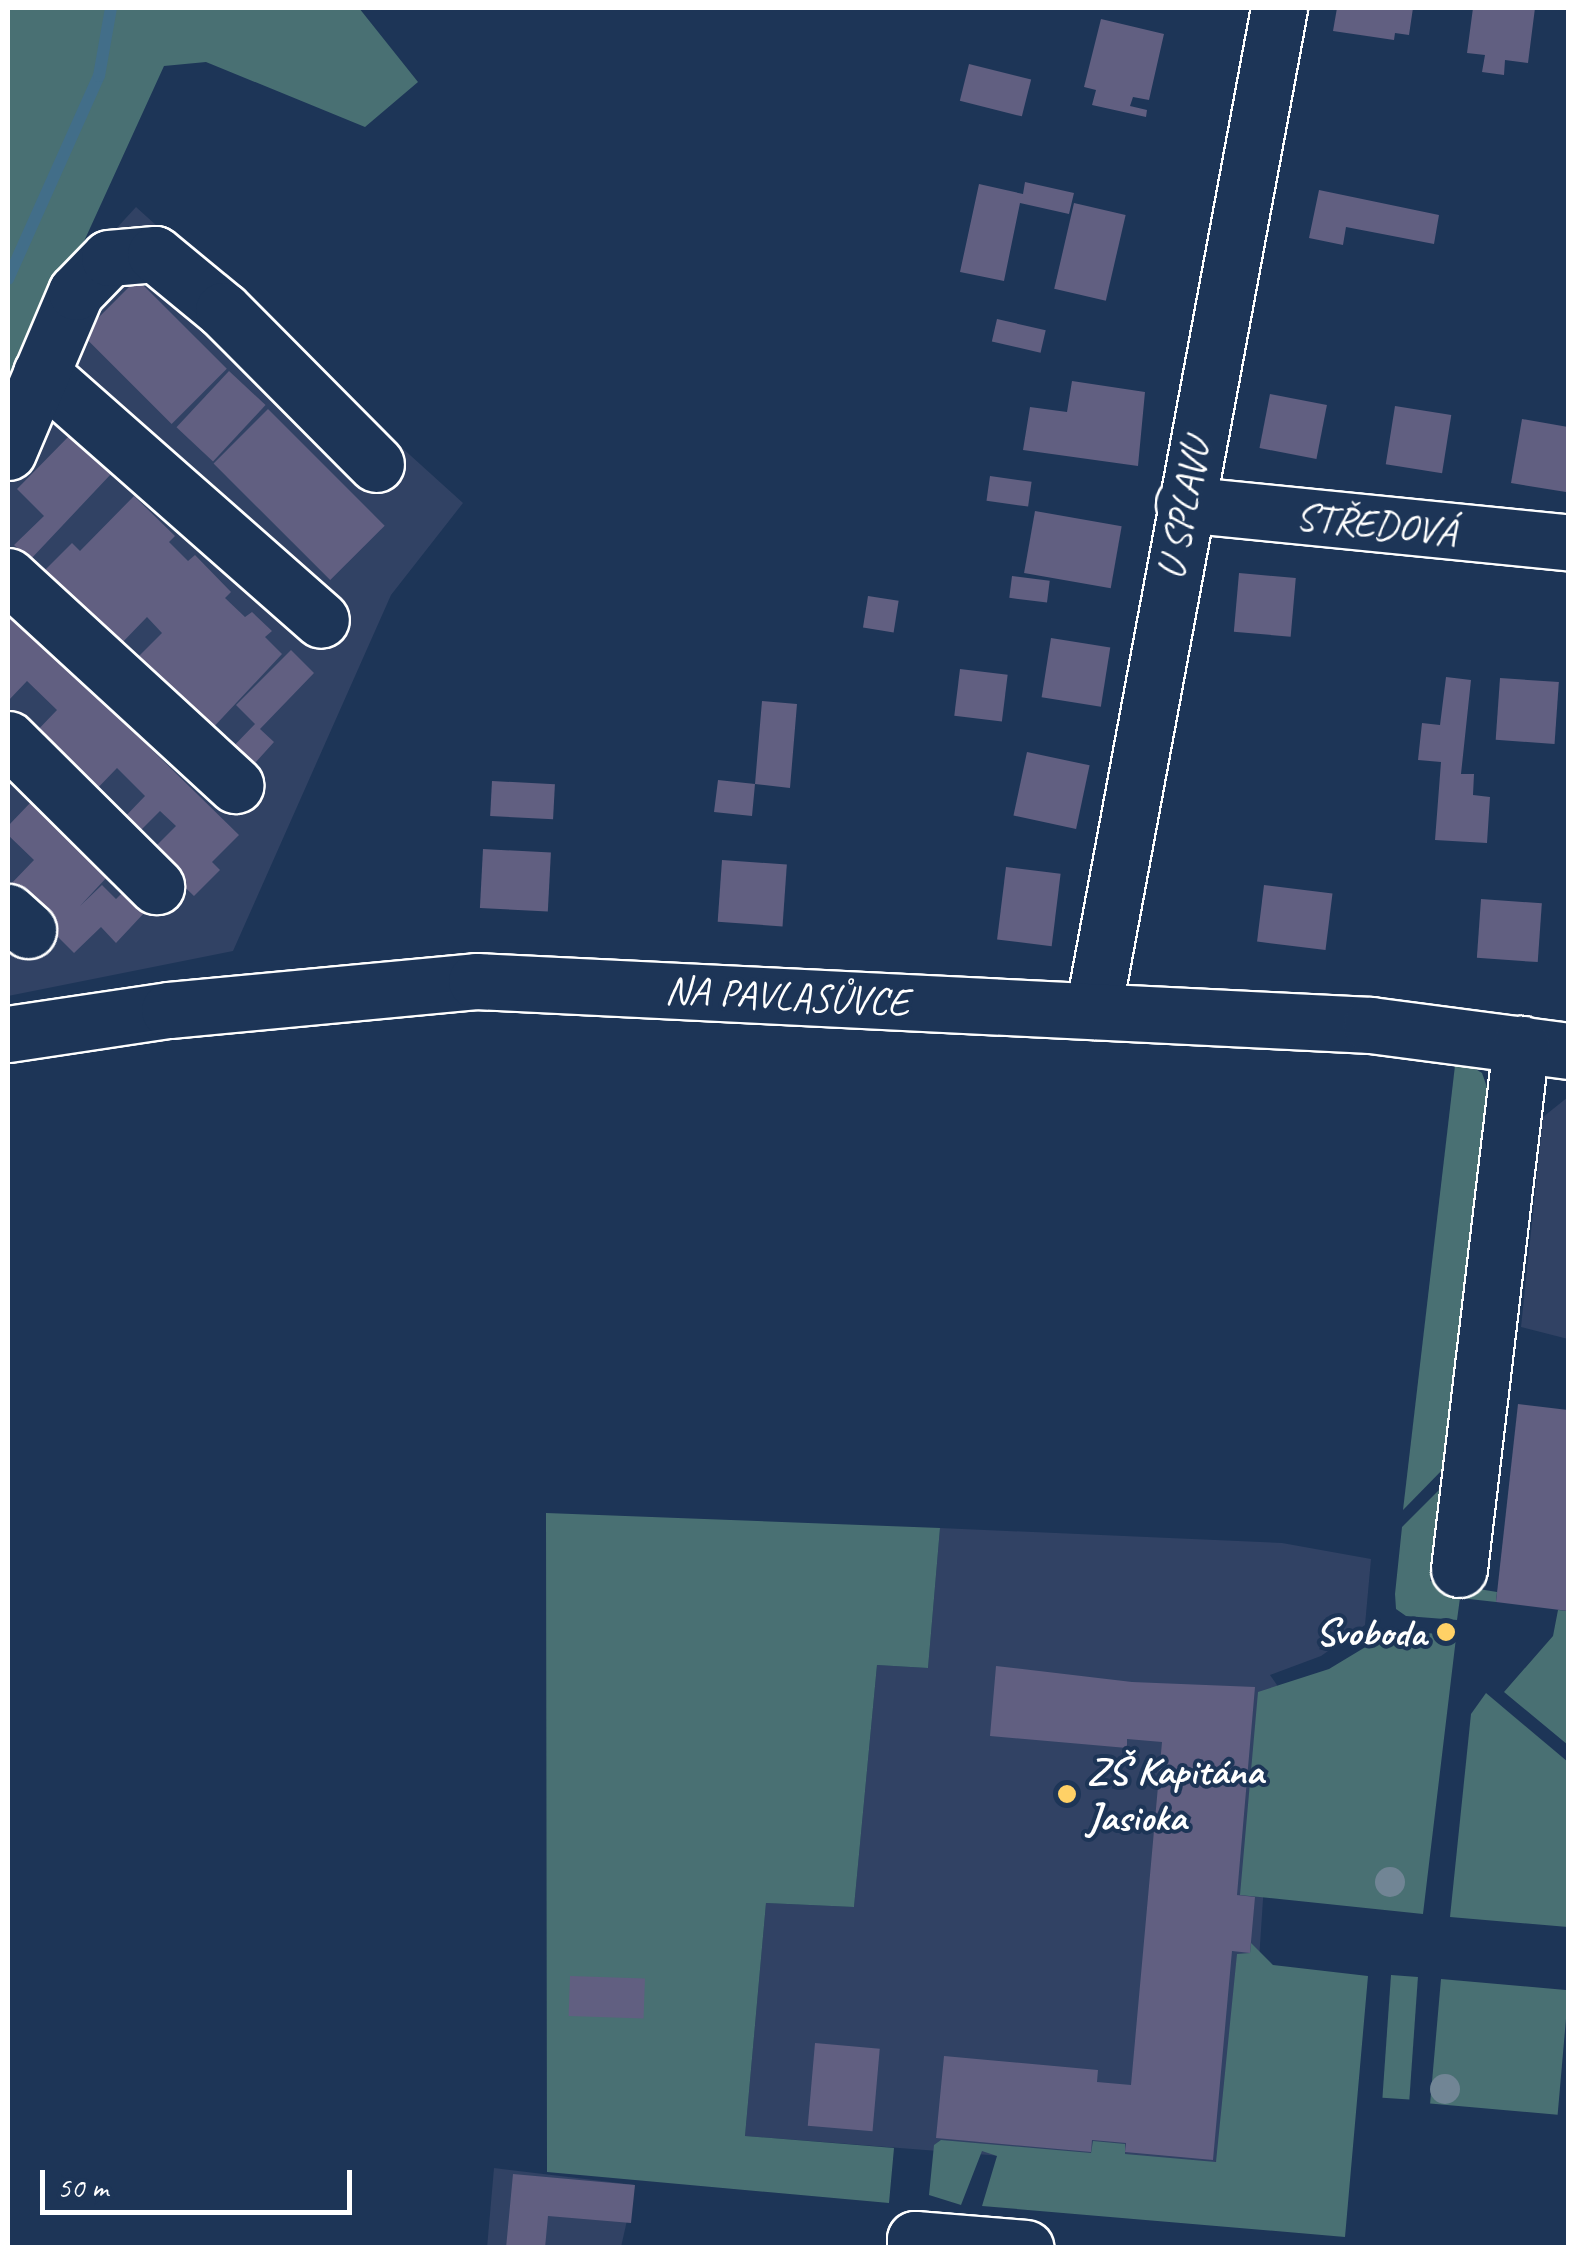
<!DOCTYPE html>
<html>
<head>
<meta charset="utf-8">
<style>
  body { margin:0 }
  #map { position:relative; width:1576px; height:2255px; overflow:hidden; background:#1d3557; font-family:Caveat,sans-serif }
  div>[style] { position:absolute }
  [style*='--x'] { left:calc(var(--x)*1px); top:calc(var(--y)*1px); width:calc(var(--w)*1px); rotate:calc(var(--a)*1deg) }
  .built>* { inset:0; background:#314264 }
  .green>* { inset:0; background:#497073; transform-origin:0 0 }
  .stream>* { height:12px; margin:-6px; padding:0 6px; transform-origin:6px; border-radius:6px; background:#426e89 }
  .building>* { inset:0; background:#615f81; transform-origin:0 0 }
  .roads { filter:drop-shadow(2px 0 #fff) drop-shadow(-2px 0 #fff) drop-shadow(0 2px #fff) drop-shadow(0 -2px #fff) }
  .minor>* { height:55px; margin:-27.5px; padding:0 27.5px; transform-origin:27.5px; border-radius:27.5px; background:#1d3557 }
  .trees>* { width:30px; height:30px; margin:-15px; border-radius:50%; background:#718595 }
  .dots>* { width:28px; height:28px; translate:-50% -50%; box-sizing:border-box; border:5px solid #1d3557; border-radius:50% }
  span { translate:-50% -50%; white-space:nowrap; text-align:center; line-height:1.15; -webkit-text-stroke:8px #1d3557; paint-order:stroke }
  .street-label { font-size:40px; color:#fff }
  .poi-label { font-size:40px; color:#fff; font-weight:700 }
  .right { translate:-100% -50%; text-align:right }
  .left { translate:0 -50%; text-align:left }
  .frame { position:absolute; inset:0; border:10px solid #fff; pointer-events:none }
  .scale { position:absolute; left:40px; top:2170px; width:312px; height:45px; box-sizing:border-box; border:5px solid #fff; border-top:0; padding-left:12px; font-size:30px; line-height:35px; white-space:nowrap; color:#fff; -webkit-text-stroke:8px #1d3557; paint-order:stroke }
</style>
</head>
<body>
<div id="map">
  <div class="built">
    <i style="clip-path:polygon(136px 207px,463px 503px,391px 595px,233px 951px,8px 996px,8px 408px,60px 290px)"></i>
    <i style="clip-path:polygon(1568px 1097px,1568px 1339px,1521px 1327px,1543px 1117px)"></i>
    <i style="clip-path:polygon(940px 1528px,1282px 1543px,1371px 1559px,1365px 1625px,1321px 1656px,1270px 1675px,1277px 1685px,1245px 2175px,745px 2136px,766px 1903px,854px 1907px,877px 1665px,928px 1668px)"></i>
    <i style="clip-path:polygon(494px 2168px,635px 2185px,621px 2247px,487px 2248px)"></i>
  </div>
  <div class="green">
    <i style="clip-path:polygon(8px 8px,359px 8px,418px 82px,365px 127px,206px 62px,164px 66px,8px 408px)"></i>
    <i style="clip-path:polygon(1456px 1057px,1482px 1073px,1488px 1090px,1448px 1464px,1403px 1510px)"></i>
    <i style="clip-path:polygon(1446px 1483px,1430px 1581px,1497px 1592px,1496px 1602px,1460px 1598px,1457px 1620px,1406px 1616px,1396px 1609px,1395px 1594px,1402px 1527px)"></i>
    <i style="clip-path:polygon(546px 1513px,940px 1528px,928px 1668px,877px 1665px,854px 1907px,766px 1903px,745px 2136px,894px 2148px,889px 2203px,547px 2172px)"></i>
    <i style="clip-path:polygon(1558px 1610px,1568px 1611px,1568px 1745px,1504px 1692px,1553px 1636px)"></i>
    <i style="clip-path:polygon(1429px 1633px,1456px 1638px,1423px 1914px,1240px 1895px,1258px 1692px,1329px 1669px,1387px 1634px)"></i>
    <i style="clip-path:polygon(1486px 1693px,1568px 1762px,1568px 1927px,1450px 1917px,1471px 1714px)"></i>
    <i style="clip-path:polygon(1251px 1943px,1273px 1965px,1368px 1976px,1345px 2237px,982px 2206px,997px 2156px,982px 2151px,961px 2205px,929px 2195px,934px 2145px,941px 2140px,1091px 2153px,1093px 2141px,1125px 2144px,1125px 2154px,1216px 2162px,1237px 1954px,1250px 1953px)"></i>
    <i style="left:1391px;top:1975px;width:27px;height:123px;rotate:4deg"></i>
    <i style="left:1441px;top:1979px;width:128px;height:125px;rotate:5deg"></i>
  </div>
  <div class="stream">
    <i style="--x:8;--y:279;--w:222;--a:-65.9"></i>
    <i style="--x:99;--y:76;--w:69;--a:-80"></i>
  </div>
  <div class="building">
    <i style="clip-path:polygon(1337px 8px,1413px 8px,1409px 35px,1395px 33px,1394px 40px,1333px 31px)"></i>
    <i style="clip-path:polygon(1473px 8px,1535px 8px,1528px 63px,1505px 60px,1504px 75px,1482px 72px,1485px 55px,1467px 53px)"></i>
    <i style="clip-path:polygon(1101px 19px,1164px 34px,1149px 100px,1133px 97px,1130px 106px,1147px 110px,1146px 117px,1092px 105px,1096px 90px,1084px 87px)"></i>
    <i style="left:969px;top:64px;width:64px;height:38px;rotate:14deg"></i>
    <i style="clip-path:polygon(1025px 182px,1074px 193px,1069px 214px,1020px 203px,1004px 281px,960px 272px,979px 184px,1023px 194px)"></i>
    <i style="clip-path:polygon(1319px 190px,1439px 215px,1434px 244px,1346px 227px,1343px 245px,1309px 238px)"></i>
    <i style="left:1074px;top:203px;width:53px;height:88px;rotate:13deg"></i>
    <i style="left:137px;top:279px;width:127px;height:78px;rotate:45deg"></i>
    <i style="left:997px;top:319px;width:50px;height:23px;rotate:13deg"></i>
    <i style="left:229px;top:371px;width:50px;height:77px;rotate:43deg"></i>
    <i style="clip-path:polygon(1072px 381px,1145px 392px,1138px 466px,1023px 450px,1030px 407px,1067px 412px)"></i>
    <i style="left:1270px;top:394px;width:58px;height:55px;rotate:11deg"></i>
    <i style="left:1395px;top:406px;width:57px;height:59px;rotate:9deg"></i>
    <i style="left:268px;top:409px;width:165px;height:77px;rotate:45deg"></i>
    <i style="clip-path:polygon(1522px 419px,1568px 427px,1566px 492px,1511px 483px)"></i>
    <i style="clip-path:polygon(71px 434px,111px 474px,30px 560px,14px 545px,44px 516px,17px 489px)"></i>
    <i style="left:990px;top:476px;width:42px;height:25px;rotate:8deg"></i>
    <i style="clip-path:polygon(134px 496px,175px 536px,169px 542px,188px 561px,195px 555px,231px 592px,225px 598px,245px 617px,252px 612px,272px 631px,265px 637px,282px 654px,209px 732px,133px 662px,162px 633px,147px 617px,118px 647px,45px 570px,72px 543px,80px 551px)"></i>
    <i style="left:1035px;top:511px;width:88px;height:63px;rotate:10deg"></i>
    <i style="left:1239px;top:573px;width:57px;height:59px;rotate:5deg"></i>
    <i style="left:1012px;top:576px;width:38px;height:22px;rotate:7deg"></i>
    <i style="left:868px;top:596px;width:31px;height:32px;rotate:9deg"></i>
    <i style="clip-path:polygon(8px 609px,239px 835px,212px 862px,220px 870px,194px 896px,149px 853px,176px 826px,160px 811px,133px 838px,119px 823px,145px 796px,117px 768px,91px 795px,31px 737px,57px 710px,27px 681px,8px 701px)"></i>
    <i style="left:1051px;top:638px;width:60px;height:60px;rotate:9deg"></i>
    <i style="clip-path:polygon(291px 650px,314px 673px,260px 729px,274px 742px,246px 773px,226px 754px,255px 724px,236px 705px)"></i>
    <i style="left:960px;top:669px;width:48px;height:47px;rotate:7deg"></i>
    <i style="clip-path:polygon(1446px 677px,1471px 680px,1461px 774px,1474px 774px,1473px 795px,1490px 797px,1487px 843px,1435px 840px,1441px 762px,1418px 760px,1422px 723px,1440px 725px)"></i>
    <i style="left:1500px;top:678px;width:59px;height:62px;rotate:4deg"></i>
    <i style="clip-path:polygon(762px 701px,797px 704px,790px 788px,755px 784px,752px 816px,714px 812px,718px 780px,755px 784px)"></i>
    <i style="left:1027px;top:752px;width:64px;height:65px;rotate:12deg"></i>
    <i style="left:492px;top:781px;width:63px;height:35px;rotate:3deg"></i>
    <i style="clip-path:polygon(31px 802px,108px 876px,80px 906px,102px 885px,116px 899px,123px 892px,145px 912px,116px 943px,101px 927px,74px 953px,8px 887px,34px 860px,8px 835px,8px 826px)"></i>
    <i style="left:483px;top:849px;width:68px;height:59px;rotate:3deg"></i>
    <i style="left:722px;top:860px;width:65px;height:62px;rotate:4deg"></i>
    <i style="left:1006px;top:867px;width:55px;height:73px;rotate:7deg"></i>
    <i style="left:1264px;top:885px;width:69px;height:57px;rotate:7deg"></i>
    <i style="left:1481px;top:899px;width:61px;height:59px;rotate:4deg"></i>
    <i style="clip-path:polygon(1518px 1404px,1568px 1410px,1568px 1611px,1496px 1602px)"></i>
    <i style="clip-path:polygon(996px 1666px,1132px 1682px,1255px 1687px,1237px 1895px,1255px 1897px,1250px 1953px,1232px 1951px,1213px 2160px,1125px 2152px,1126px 2143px,1092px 2140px,1091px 2152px,936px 2138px,944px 2056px,1098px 2070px,1097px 2082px,1131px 2085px,1162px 1742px,1127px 1739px,1127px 1748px,990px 1736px)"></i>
    <i style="left:570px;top:1976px;width:75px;height:40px;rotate:2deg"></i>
    <i style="left:815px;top:2043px;width:65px;height:83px;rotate:5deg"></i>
    <i style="clip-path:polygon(513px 2174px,635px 2185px,631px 2223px,548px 2216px,545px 2248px,506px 2248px)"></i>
  </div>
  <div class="roads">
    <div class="minor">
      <i style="--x:41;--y:373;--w:373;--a:41.4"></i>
      <i style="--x:8;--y:452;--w:174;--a:-67"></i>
      <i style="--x:76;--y:292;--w:47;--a:-45.9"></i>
      <i style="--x:109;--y:258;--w:46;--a:-5"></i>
      <i style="--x:155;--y:254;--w:88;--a:39.5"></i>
      <i style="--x:223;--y:310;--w:217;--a:45.2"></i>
      <i style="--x:1184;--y:504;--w:386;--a:5.7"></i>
      <i style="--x:8;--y:576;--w:309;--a:42.6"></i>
      <i style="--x:8;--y:739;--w:209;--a:44.8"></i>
      <i style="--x:8;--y:912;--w:27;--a:42"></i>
      <i style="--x:1093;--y:1011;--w:1020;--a:-79.49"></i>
      <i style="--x:8;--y:1034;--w:163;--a:-8.5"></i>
      <i style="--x:169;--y:1010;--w:308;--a:-5.4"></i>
      <i style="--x:476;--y:981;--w:896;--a:2.81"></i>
      <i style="--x:1371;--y:1025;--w:199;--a:7.5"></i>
      <i style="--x:1459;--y:1569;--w:529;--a:-83.26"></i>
      <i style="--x:915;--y:2248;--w:9;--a:-90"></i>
      <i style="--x:915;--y:2239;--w:111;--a:4.6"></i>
    </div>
  </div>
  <div class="trees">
    <i style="left:1390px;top:1882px"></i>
    <i style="left:1445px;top:2089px"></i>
  </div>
  <div class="dots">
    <i style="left:1446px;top:1632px;background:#ffd166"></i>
    <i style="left:1067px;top:1794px;background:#ffd166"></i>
  </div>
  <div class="street-label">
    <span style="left:1183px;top:509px;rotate:-79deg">U SPLAVU</span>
    <span style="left:1376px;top:524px;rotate:6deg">STŘEDOVÁ</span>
    <span style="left:787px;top:996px;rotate:3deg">NA PAVLASŮVCE</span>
  </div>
  <div class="poi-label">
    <span class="right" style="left:1426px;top:1632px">Svoboda</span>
    <span class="left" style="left:1087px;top:1794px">ZŠ Kapitána<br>Jasioka</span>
  </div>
  <div class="frame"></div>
  <div class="scale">50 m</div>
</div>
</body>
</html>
